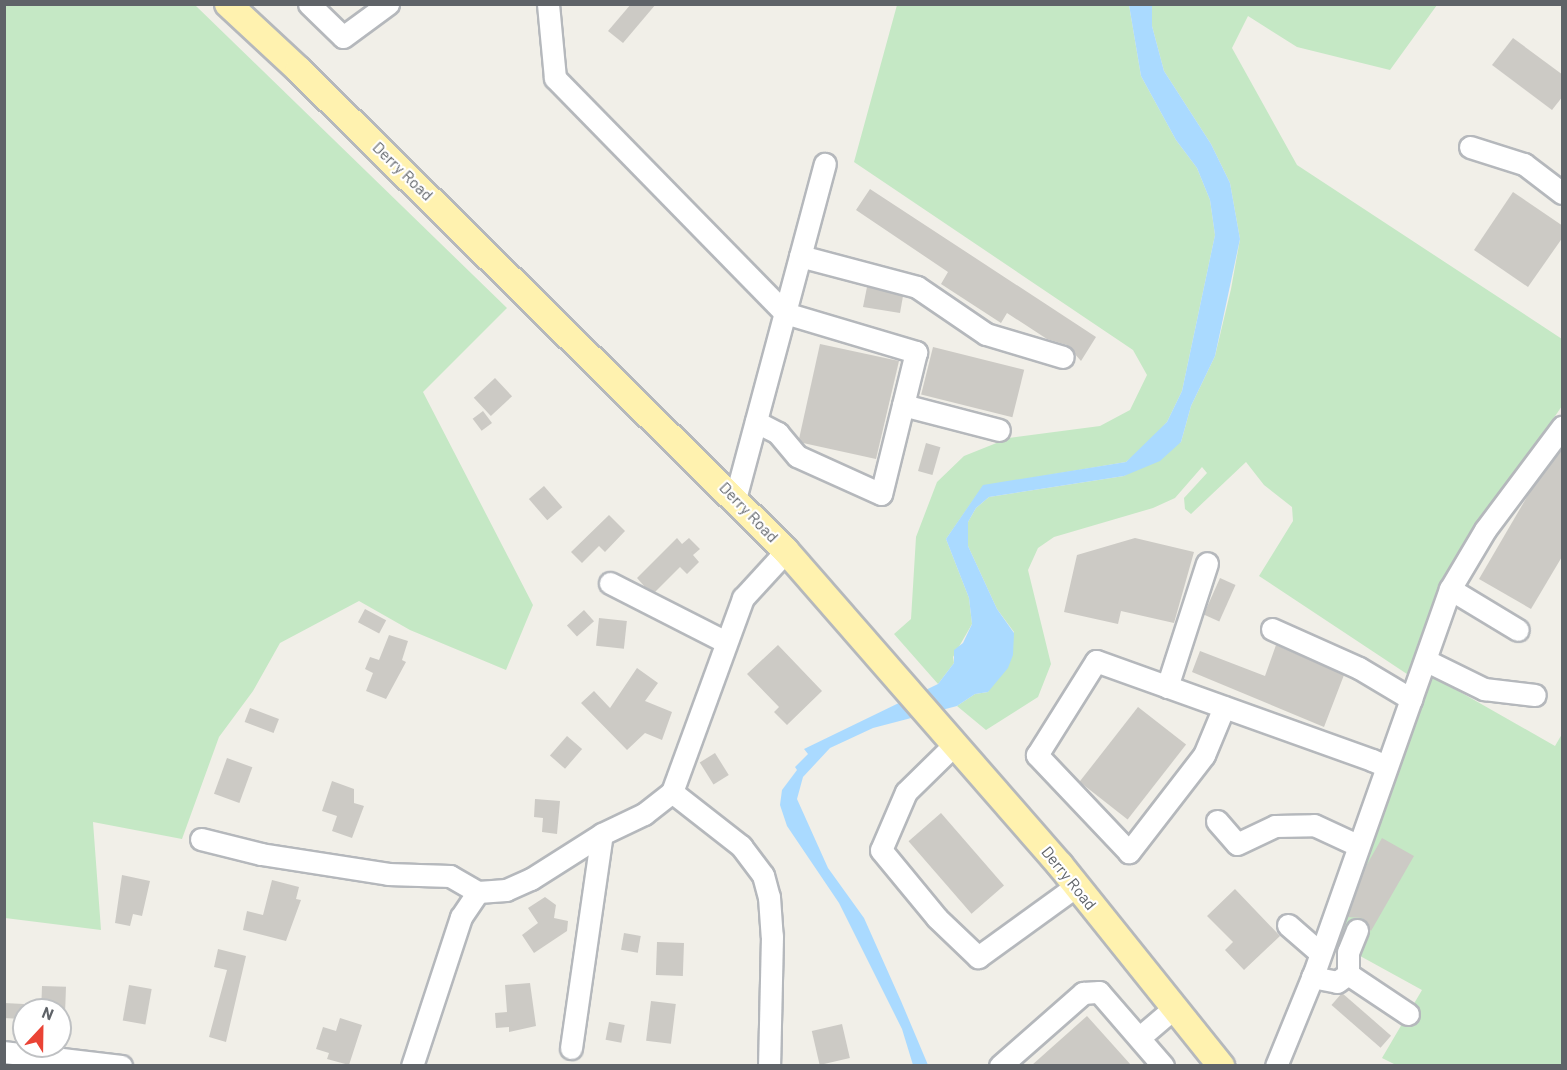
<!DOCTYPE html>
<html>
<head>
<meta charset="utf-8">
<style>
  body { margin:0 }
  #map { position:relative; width:1567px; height:1070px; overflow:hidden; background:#f1efe8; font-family:Barlow,sans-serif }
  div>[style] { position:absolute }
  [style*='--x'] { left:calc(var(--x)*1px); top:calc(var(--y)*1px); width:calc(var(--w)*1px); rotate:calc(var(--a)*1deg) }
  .green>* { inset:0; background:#c5e8c5 }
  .water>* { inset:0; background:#aadaff }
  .building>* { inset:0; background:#cccac5; transform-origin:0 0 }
  .roads { filter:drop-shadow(2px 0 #b5b8bc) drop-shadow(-2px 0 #b5b8bc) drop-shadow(0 2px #b5b8bc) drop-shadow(0 -2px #b5b8bc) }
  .minor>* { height:21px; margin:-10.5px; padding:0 10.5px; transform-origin:10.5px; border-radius:10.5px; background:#fff }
  .major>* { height:26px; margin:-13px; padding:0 13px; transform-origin:13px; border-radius:13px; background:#fff2af }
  span { translate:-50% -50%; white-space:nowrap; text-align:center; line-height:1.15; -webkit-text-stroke:4.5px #fff; paint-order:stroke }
  .street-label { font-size:16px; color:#5f6368 }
  .frame { position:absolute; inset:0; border:6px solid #5f6368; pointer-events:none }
  .north { position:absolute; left:12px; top:998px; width:60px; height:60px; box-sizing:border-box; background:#fff; border:2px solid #bfc1c3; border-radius:50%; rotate:22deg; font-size:16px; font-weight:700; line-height:24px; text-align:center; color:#5f6368 }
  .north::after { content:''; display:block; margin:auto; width:21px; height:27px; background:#ea4335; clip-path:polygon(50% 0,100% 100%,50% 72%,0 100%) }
</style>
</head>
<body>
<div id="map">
  <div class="green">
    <i style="clip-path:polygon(5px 4px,195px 5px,507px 308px,423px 392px,533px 605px,506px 670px,410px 630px,359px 601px,280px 643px,253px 691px,219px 737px,182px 839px,93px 822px,101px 930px,5px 918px)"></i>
    <i style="clip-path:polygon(897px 5px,1129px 5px,1141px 76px,1176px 140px,1197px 168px,1210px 200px,1215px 235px,1182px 391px,1167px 422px,1150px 441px,1126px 462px,983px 486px,946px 539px,969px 598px,972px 624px,953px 657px,954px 663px,938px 684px,894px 634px,911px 619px,916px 537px,937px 482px,964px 456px,1009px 438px,1100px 426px,1130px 410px,1147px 375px,1133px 350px,854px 162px)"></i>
    <i style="clip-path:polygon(1152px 5px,1437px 5px,1390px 70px,1297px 47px,1248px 16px,1232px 48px,1297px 165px,1562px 339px,1562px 406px,1447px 573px,1410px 676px,1259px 576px,1293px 521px,1292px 507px,1264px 485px,1246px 462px,1191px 514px,1185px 509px,1184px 498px,1207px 473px,1202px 467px,1175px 498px,1153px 508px,1054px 537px,1038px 548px,1028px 570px,1051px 664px,1038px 697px,986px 730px,957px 706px,975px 694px,988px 692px,1014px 632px,997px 609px,968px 546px,968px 522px,976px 508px,989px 497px,1124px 476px,1181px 442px,1191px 406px,1215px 356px,1231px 289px,1240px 239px,1230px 183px,1211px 144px,1164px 71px,1152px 26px)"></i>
    <i style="clip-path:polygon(1432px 676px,1555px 746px,1562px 734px,1562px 1065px,1396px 1065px,1382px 1058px,1422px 990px,1331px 940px,1385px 791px)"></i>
  </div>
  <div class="water">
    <i style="clip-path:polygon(1129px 5px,1152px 5px,1152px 26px,1164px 71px,1211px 144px,1230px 183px,1240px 239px,1215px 356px,1191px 406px,1181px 442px,1160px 461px,1124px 476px,989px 497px,976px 508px,968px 522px,968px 546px,997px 609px,1014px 633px,1013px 655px,1008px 668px,988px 692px,975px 694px,957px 706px,873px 728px,830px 748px,803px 777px,797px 799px,828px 868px,864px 918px,901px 1001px,928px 1065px,913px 1065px,902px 1029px,839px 903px,787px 826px,780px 805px,782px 790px,797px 770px,795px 767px,808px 754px,804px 749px,938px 684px,954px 663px,954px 650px,963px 643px,972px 624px,969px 598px,946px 539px,983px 485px,1126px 462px,1167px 422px,1182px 391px,1215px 235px,1210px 200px,1197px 168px,1176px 140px,1141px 76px)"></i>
  </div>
  <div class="building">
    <i style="clip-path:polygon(631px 4px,656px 4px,623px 43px,608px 31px)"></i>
    <i style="clip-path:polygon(1513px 38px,1563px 75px,1563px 96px,1552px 110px,1492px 65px)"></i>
    <i style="clip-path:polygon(870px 189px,1096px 337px,1081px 361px,1067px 345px,1047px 339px,1007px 313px,1001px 323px,941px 284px,948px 272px,856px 210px)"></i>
    <i style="clip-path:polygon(1513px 192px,1563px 226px,1563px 237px,1528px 287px,1474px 250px)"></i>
    <i style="clip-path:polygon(867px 287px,903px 296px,900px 313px,863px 307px)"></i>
    <i style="clip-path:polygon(820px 344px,899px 361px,876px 459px,803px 443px,799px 439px)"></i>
    <i style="left:933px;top:347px;width:94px;height:49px;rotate:14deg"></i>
    <i style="left:495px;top:378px;width:25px;height:29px;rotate:47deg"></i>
    <i style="left:483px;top:411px;width:15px;height:13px;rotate:53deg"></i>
    <i style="left:926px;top:443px;width:15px;height:29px;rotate:16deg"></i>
    <i style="clip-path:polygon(1563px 448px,1563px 555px,1531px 609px,1479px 579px,1531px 490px)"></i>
    <i style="left:544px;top:486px;width:28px;height:20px;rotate:49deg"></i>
    <i style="clip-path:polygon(609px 515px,625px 531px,605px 552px,599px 546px,582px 563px,571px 552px)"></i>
    <i style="clip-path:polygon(677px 538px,682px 544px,689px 538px,700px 549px,693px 555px,699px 562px,687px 574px,680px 567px,655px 592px,645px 587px,637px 578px)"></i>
    <i style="clip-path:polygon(1135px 538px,1194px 552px,1174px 623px,1121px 611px,1118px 624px,1064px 612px,1077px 555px)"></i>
    <i style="left:1220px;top:578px;width:17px;height:40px;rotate:24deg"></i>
    <i style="left:365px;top:609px;width:24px;height:15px;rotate:28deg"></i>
    <i style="left:584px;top:610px;width:15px;height:23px;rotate:48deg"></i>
    <i style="left:599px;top:618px;width:28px;height:28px;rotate:6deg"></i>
    <i style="clip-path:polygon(389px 635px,408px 641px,402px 660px,406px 662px,386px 699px,366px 691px,373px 673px,365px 669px,370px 657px,379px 660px)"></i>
    <i style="clip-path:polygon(778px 645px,822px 691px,787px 725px,774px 712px,779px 707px,747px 674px)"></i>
    <i style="clip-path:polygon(1276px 645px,1344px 675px,1324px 727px,1192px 672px,1200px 651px,1265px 676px)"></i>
    <i style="clip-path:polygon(637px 668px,658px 683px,645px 701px,672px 712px,662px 740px,645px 733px,627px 750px,581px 703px,594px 691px,610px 708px)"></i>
    <i style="left:1138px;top:707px;width:61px;height:95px;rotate:38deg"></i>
    <i style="left:250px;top:708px;width:31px;height:15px;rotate:21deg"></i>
    <i style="left:567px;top:736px;width:20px;height:26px;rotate:41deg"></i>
    <i style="left:715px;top:753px;width:26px;height:18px;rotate:58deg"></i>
    <i style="left:227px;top:758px;width:27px;height:38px;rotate:20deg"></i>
    <i style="clip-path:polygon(332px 781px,354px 789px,354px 803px,364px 806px,352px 838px,332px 831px,337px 816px,322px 811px)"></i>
    <i style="clip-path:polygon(535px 799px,560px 801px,557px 834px,542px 832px,543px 818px,534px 817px)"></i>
    <i style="left:941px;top:813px;width:96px;height:43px;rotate:49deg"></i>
    <i style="clip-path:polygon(1382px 838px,1414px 856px,1371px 931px,1362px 918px,1347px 917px,1365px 868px)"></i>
    <i style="clip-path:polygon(122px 875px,150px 881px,142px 916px,133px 914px,130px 926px,115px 923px)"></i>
    <i style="clip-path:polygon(272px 880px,299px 887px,296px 899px,301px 900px,286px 941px,243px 930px,247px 911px,263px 915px)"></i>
    <i style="clip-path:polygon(1235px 889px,1280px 936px,1244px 970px,1225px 950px,1233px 942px,1207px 916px)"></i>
    <i style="clip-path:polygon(545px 897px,556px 905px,554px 918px,568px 921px,567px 931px,534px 953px,522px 935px,538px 923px,528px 908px)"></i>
    <i style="left:624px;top:933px;width:17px;height:17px;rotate:10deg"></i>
    <i style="left:657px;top:942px;width:27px;height:33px;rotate:2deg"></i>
    <i style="clip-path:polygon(218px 949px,246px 956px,226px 1042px,209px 1037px,227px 970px,214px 967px)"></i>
    <i style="clip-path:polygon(530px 983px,536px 1026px,509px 1032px,509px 1027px,496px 1028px,495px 1013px,507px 1012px,505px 985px)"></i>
    <i style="left:129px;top:985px;width:23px;height:36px;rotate:10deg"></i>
    <i style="left:42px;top:986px;width:24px;height:24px;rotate:2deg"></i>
    <i style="left:1342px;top:993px;width:65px;height:16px;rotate:41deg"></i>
    <i style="left:651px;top:1001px;width:25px;height:40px;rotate:7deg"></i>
    <i style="left:4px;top:1003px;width:20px;height:15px;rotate:3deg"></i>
    <i style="clip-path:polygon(1087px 1016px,1131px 1065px,1032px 1065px)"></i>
    <i style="clip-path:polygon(340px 1018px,362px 1025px,349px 1065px,327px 1059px,329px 1053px,316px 1049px,323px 1027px,336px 1031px)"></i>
    <i style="left:609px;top:1022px;width:16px;height:18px;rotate:11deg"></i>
    <i style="left:842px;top:1024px;width:35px;height:31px;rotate:77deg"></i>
  </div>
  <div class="roads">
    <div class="minor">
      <i style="--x:309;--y:4;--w:47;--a:44.1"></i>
      <i style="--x:343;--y:37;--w:56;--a:-36.3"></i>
      <i style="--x:548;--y:4;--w:74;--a:84.6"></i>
      <i style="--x:555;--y:78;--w:329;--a:45.6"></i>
      <i style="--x:785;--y:313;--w:137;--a:16.6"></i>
      <i style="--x:916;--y:352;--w:146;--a:103.8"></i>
      <i style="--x:881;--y:494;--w:92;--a:-155.7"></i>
      <i style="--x:797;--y:456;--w:30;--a:-130"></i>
      <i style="--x:778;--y:433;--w:25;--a:-153"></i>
      <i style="--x:1470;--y:147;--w:57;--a:17.5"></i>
      <i style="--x:1524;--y:164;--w:48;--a:37.3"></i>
      <i style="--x:800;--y:256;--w:121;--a:14.8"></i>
      <i style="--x:917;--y:287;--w:83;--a:34.3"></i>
      <i style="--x:986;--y:334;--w:80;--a:16.6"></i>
      <i style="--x:903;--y:405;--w:99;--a:14.6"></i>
      <i style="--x:735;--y:499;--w:347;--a:-75"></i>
      <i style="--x:610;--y:583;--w:128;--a:27"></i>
      <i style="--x:1450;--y:589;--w:79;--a:31.1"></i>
      <i style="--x:1272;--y:629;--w:95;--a:24.1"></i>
      <i style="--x:1359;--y:668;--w:61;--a:30.8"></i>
      <i style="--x:1427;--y:661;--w:64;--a:26.2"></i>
      <i style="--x:1484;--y:689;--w:51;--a:6.7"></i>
      <i style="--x:1167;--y:687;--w:130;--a:-72.1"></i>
      <i style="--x:1224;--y:707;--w:52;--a:112.6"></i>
      <i style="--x:1204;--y:755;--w:123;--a:127.7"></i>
      <i style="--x:1129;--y:852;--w:134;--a:-133.5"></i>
      <i style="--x:1037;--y:755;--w:111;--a:-57.9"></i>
      <i style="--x:1096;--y:661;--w:293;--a:19.7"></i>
      <i style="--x:1372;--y:760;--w:15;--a:23"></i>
      <i style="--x:956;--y:743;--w:70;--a:135.6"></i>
      <i style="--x:906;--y:792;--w:63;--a:113.3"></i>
      <i style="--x:881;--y:850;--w:88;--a:50.5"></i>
      <i style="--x:937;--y:918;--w:57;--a:43.6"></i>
      <i style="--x:978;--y:957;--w:121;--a:-35.9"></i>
      <i style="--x:672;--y:792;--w:88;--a:38"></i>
      <i style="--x:741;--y:846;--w:36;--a:53"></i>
      <i style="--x:763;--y:875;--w:23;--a:75"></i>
      <i style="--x:769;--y:897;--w:39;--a:86"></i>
      <i style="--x:772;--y:936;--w:130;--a:91.3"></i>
      <i style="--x:1217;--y:821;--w:30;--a:49"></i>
      <i style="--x:1237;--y:844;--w:42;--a:-25.3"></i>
      <i style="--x:1275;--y:826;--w:39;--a:-1"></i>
      <i style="--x:1314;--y:825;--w:47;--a:24.9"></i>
      <i style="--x:201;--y:839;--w:62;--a:14"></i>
      <i style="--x:261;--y:854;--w:129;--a:8.9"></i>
      <i style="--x:388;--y:874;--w:62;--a:1.8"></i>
      <i style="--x:450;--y:876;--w:32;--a:30"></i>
      <i style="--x:1288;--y:925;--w:41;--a:41.1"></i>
      <i style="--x:1357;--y:930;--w:24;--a:112"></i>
      <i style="--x:1348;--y:952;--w:22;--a:90"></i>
      <i style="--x:1348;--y:974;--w:72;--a:33.7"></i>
      <i style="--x:1312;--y:977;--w:25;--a:11"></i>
      <i style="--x:1337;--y:982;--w:14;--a:-36"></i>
      <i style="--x:1140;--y:1037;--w:45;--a:-40.5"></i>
      <i style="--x:571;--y:1048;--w:216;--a:-81.8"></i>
      <i style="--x:4;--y:1052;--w:118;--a:6.8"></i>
      <i style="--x:412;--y:1066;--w:157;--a:-71.8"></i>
      <i style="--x:461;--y:917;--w:30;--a:-56"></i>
      <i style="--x:478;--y:892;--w:28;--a:-4"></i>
      <i style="--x:506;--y:890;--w:27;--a:-24"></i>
      <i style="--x:531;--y:879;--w:84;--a:-32.4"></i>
      <i style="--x:602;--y:834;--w:47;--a:-25.5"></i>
      <i style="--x:644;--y:814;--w:36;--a:-38"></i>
      <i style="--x:672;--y:792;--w:207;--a:-69.9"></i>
      <i style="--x:743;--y:598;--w:64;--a:-47.5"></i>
      <i style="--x:1000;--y:1066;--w:111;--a:-41.3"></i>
      <i style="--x:1083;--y:993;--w:16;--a:-4"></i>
      <i style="--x:1099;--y:992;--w:98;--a:49.1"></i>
      <i style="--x:1276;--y:1066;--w:100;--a:-67.8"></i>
      <i style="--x:1314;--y:973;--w:407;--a:-70.5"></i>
      <i style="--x:1450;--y:589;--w:69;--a:-59.3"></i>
      <i style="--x:1485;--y:530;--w:129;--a:-53.2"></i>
    </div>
    <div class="major">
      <i style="--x:228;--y:4;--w:97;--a:42.9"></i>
      <i style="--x:299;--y:70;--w:684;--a:44.64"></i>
      <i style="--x:786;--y:551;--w:417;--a:48.9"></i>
      <i style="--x:1060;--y:865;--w:258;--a:51.3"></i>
    </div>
  </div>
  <div class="street-label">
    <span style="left:403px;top:171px;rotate:44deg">Derry Road</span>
    <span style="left:749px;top:512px;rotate:46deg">Derry Road</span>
    <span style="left:1069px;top:878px;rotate:51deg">Derry Road</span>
  </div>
  <div class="frame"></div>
  <div class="north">N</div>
</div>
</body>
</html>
